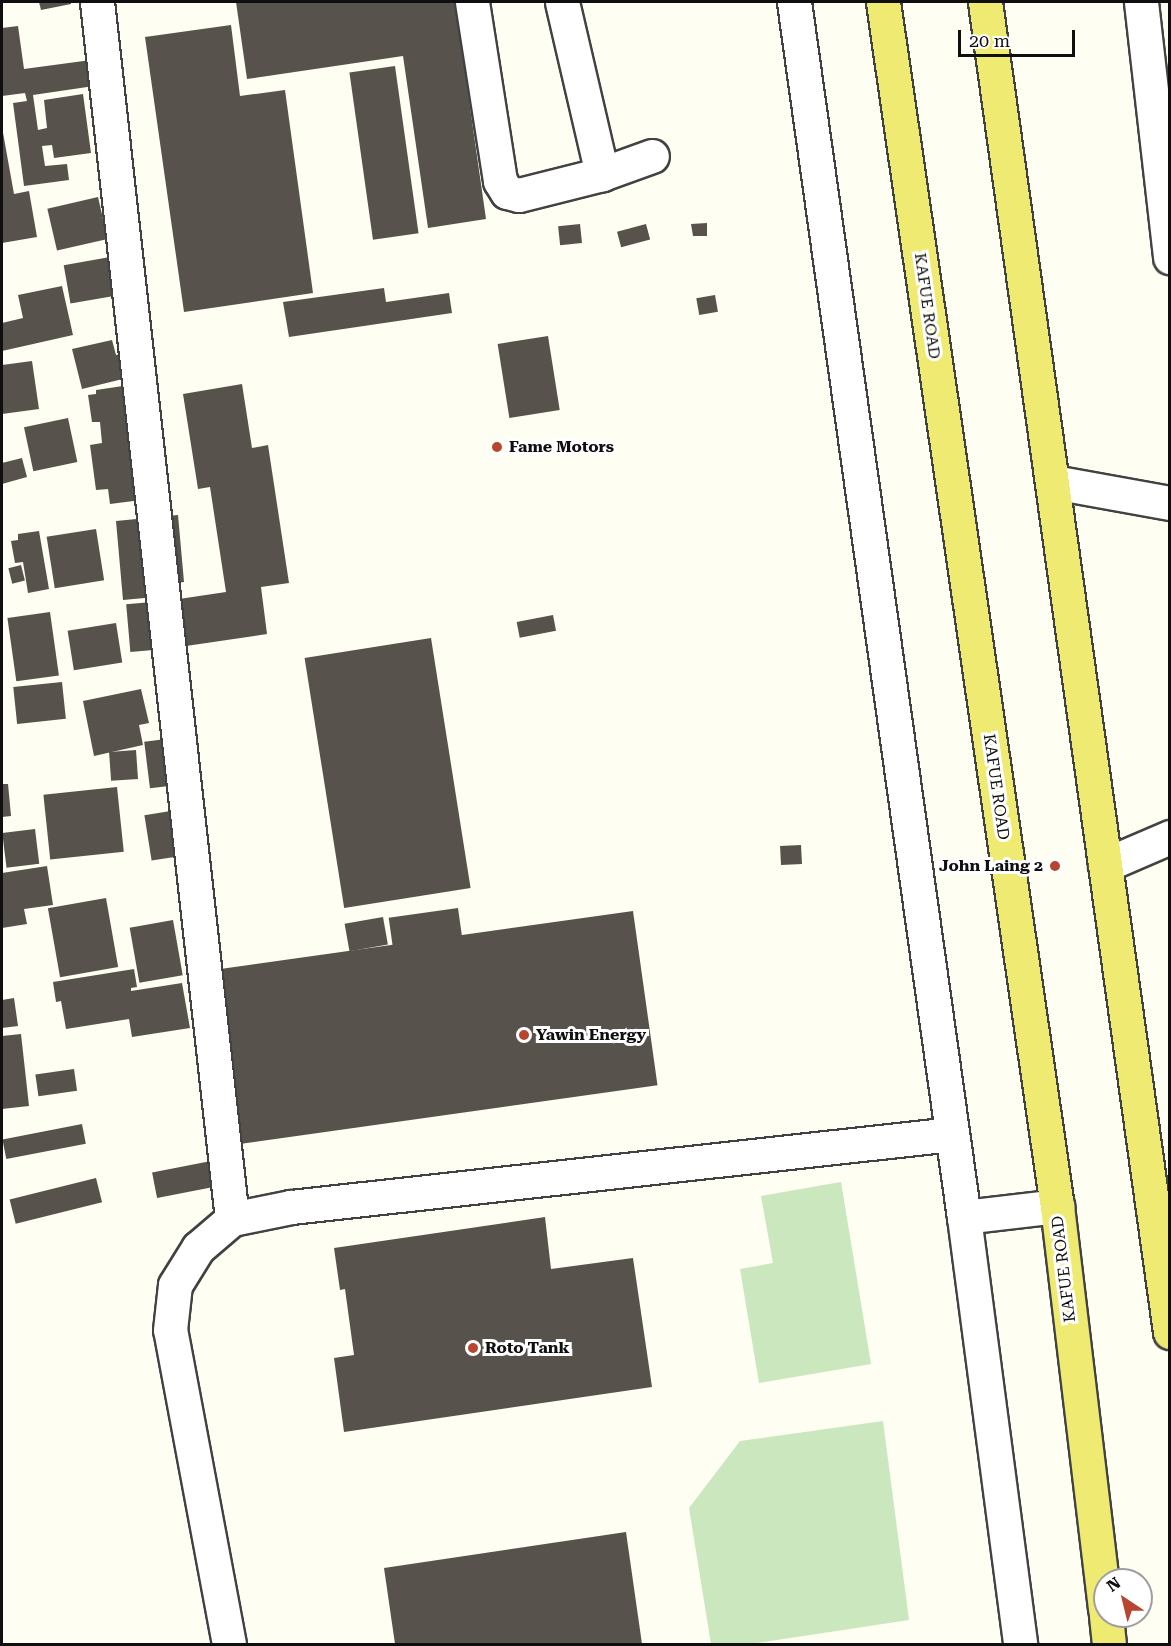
<!DOCTYPE html>
<html>
<head>
<meta charset="utf-8">
<style>
  body { margin:0 }
  #map { position:relative; width:1171px; height:1646px; overflow:hidden; background:#fefef2; font-family:"Roboto Serif",serif }
  div>[style] { position:absolute }
  [style*='--x'] { left:calc(var(--x)*1px); top:calc(var(--y)*1px); width:calc(var(--w)*1px); rotate:calc(var(--a)*1deg) }
  .green>* { inset:0; background:#cae7bd }
  .building>* { inset:0; background:#57534c; transform-origin:0 0 }
  .roads { filter:drop-shadow(2px 0 #424242) drop-shadow(-2px 0 #424242) drop-shadow(0 2px #424242) drop-shadow(0 -2px #424242) }
  .minor>* { height:33px; margin:-16.5px; padding:0 16.5px; transform-origin:16.5px; border-radius:16.5px; background:#fff }
  .major>* { height:33px; margin:-16.5px; padding:0 16.5px; transform-origin:16.5px; border-radius:16.5px; background:#efea72 }
  .dots>* { width:16px; height:16px; translate:-50% -50%; box-sizing:border-box; border:3px solid #fff; border-radius:50% }
  span { translate:-50% -50%; white-space:nowrap; text-align:center; line-height:1.15; -webkit-text-stroke:6px #fff; paint-order:stroke }
  .street-label { font-size:16px; color:#0f0f0f }
  .poi-label { font-size:16px; color:#0f0f0f; font-weight:700 }
  .left { translate:0 -50%; text-align:left }
  .right { translate:-100% -50%; text-align:right }
  .frame { position:absolute; inset:0; border:3px solid #0f0f0f; pointer-events:none }
  .north { position:absolute; left:1093px; top:1568px; width:60px; height:60px; box-sizing:border-box; background:#fff; border:2px solid #9f9f9f; border-radius:50%; rotate:325deg; font-size:16px; font-weight:700; line-height:24px; text-align:center; color:#0f0f0f }
  .north::after { content:''; display:block; margin:auto; width:21px; height:27px; background:#b64630; clip-path:polygon(50% 0,100% 100%,50% 72%,0 100%) }
  .scale { position:absolute; left:958px; top:30px; width:117px; height:27px; box-sizing:border-box; border:3px solid #0f0f0f; border-top:0; padding-left:8px; font-size:18px; line-height:21px; white-space:nowrap; color:#0f0f0f; -webkit-text-stroke:4px #fff; paint-order:stroke }
</style>
</head>
<body>
<div id="map">
  <div class="green">
    <i style="clip-path:polygon(841px 1182px,871px 1364px,759px 1383px,740px 1269px,773px 1263px,761px 1196px)"></i>
    <i style="clip-path:polygon(883px 1421px,909px 1620px,750px 1644px,711px 1644px,689px 1508px,740px 1441px)"></i>
  </div>
  <div class="building">
    <i style="clip-path:polygon(39px 2px,71px 2px,71px 4px,41px 10px)"></i>
    <i style="clip-path:polygon(236px 2px,455px 2px,486px 219px,428px 228px,403px 56px,247px 79px)"></i>
    <i style="clip-path:polygon(231px 25px,240px 96px,285px 90px,313px 293px,184px 312px,145px 37px)"></i>
    <i style="clip-path:polygon(18px 26px,24px 69px,91px 60px,94px 86px,33px 95px,38px 130px,47px 128px,44px 100px,83px 94px,91px 153px,54px 158px,52px 145px,42px 146px,45px 166px,67px 164px,69px 180px,24px 186px,13px 103px,27px 101px,25px 93px,2px 96px,2px 28px)"></i>
    <i style="left:395px;top:66px;width:169px;height:46px;rotate:82deg"></i>
    <i style="clip-path:polygon(2px 127px,14px 194px,29px 191px,37px 237px,2px 243px)"></i>
    <i style="left:98px;top:197px;width:43px;height:52px;rotate:77deg"></i>
    <i style="clip-path:polygon(707px 223px,707px 236px,693px 236px,691px 224px)"></i>
    <i style="left:580px;top:224px;width:19px;height:22px;rotate:84deg"></i>
    <i style="left:646px;top:224px;width:16px;height:30px;rotate:75deg"></i>
    <i style="left:110px;top:257px;width:39px;height:47px;rotate:80deg"></i>
    <i style="clip-path:polygon(62px 286px,73px 335px,2px 351px,2px 323px,23px 318px,18px 295px)"></i>
    <i style="clip-path:polygon(384px 288px,386px 302px,449px 293px,452px 313px,289px 337px,283px 302px)"></i>
    <i style="left:715px;top:295px;width:17px;height:19px;rotate:80deg"></i>
    <i style="left:548px;top:336px;width:75px;height:51px;rotate:81deg"></i>
    <i style="clip-path:polygon(112px 340px,116px 355px,133px 351px,139px 375px,82px 389px,72px 349px)"></i>
    <i style="clip-path:polygon(32px 361px,39px 409px,2px 414px,2px 365px)"></i>
    <i style="clip-path:polygon(150px 382px,165px 497px,110px 504px,108px 489px,96px 490px,90px 445px,102px 443px,100px 422px,92px 422px,88px 395px,96px 394px,96px 390px)"></i>
    <i style="clip-path:polygon(242px 384px,252px 448px,268px 445px,289px 583px,261px 587px,267px 634px,186px 646px,179px 599px,226px 592px,210px 487px,198px 489px,183px 394px)"></i>
    <i style="left:68px;top:418px;width:45px;height:45px;rotate:78deg"></i>
    <i style="clip-path:polygon(22px 458px,27px 477px,2px 484px,2px 463px)"></i>
    <i style="clip-path:polygon(178px 515px,184px 582px,176px 583px,177px 595px,123px 600px,116px 521px)"></i>
    <i style="left:96px;top:529px;width:52px;height:50px;rotate:81deg"></i>
    <i style="clip-path:polygon(39px 531px,49px 589px,28px 593px,23px 562px,15px 563px,11px 541px,18px 540px,18px 534px)"></i>
    <i style="left:21px;top:565px;width:16px;height:13px;rotate:76deg"></i>
    <i style="left:175px;top:600px;width:48px;height:49px;rotate:85deg"></i>
    <i style="left:50px;top:612px;width:64px;height:43px;rotate:82deg"></i>
    <i style="left:553px;top:615px;width:16px;height:37px;rotate:79deg"></i>
    <i style="left:116px;top:623px;width:40px;height:49px;rotate:81deg"></i>
    <i style="left:431px;top:638px;width:253px;height:128px;rotate:81deg"></i>
    <i style="left:62px;top:682px;width:37px;height:49px;rotate:84deg"></i>
    <i style="clip-path:polygon(141px 689px,149px 723px,139px 725px,143px 745px,94px 756px,83px 701px)"></i>
    <i style="left:174px;top:738px;width:47px;height:30px;rotate:83deg"></i>
    <i style="left:136px;top:750px;width:29px;height:27px;rotate:86deg"></i>
    <i style="clip-path:polygon(2px 784px,8px 784px,11px 816px,2px 817px)"></i>
    <i style="left:117px;top:787px;width:65px;height:74px;rotate:84deg"></i>
    <i style="left:177px;top:810px;width:46px;height:33px;rotate:81deg"></i>
    <i style="left:35px;top:829px;width:35px;height:33px;rotate:83deg"></i>
    <i style="left:801px;top:845px;width:19px;height:21px;rotate:87deg"></i>
    <i style="clip-path:polygon(47px 866px,53px 905px,24px 909px,27px 924px,2px 928px,2px 873px)"></i>
    <i style="left:106px;top:898px;width:70px;height:59px;rotate:80deg"></i>
    <i style="left:458px;top:908px;width:28px;height:70px;rotate:82deg"></i>
    <i style="left:633px;top:911px;width:176px;height:431px;rotate:82deg"></i>
    <i style="left:383px;top:917px;width:28px;height:39px;rotate:80deg"></i>
    <i style="left:173px;top:920px;width:56px;height:44px;rotate:80deg"></i>
    <i style="clip-path:polygon(134px 969px,137px 987px,131px 988px,131px 991px,182px 983px,190px 1028px,132px 1037px,129px 1019px,66px 1029px,61px 1001px,56px 1002px,53px 982px)"></i>
    <i style="clip-path:polygon(14px 998px,18px 1026px,2px 1028px,2px 1000px)"></i>
    <i style="clip-path:polygon(21px 1034px,29px 1106px,2px 1109px,2px 1036px)"></i>
    <i style="left:74px;top:1069px;width:22px;height:39px;rotate:82deg"></i>
    <i style="left:82px;top:1124px;width:20px;height:81px;rotate:79deg"></i>
    <i style="left:211px;top:1161px;width:26px;height:60px;rotate:79deg"></i>
    <i style="left:96px;top:1178px;width:25px;height:89px;rotate:76deg"></i>
    <i style="clip-path:polygon(545px 1217px,551px 1269px,633px 1258px,652px 1387px,344px 1432px,334px 1358px,354px 1355px,345px 1289px,340px 1290px,334px 1248px)"></i>
    <i style="clip-path:polygon(626px 1532px,642px 1644px,395px 1644px,384px 1568px)"></i>
  </div>
  <div class="roads">
    <div class="minor">
      <i style="--x:97;--y:2;--w:1224;--a:83.67"></i>
      <i style="--x:472;--y:2;--w:181;--a:81.1"></i>
      <i style="--x:500;--y:181;--w:13;--a:58"></i>
      <i style="--x:507;--y:192;--w:12;--a:14"></i>
      <i style="--x:519;--y:195;--w:86;--a:-14.2"></i>
      <i style="--x:602;--y:174;--w:53;--a:-19.8"></i>
      <i style="--x:562;--y:2;--w:177;--a:76.9"></i>
      <i style="--x:794;--y:2;--w:1227;--a:82.04"></i>
      <i style="--x:964;--y:1217;--w:431;--a:82.5"></i>
      <i style="--x:1141;--y:2;--w:257;--a:83.5"></i>
      <i style="--x:1053;--y:482;--w:119;--a:10.2"></i>
      <i style="--x:1105;--y:865;--w:71;--a:-23.3"></i>
      <i style="--x:964;--y:1217;--w:94;--a:-6.7"></i>
      <i style="--x:229;--y:1644;--w:319;--a:-100.6"></i>
      <i style="--x:170;--y:1330;--w:45;--a:-83.7"></i>
      <i style="--x:175;--y:1285;--w:44;--a:-58.1"></i>
      <i style="--x:198;--y:1248;--w:45;--a:-40.5"></i>
      <i style="--x:232;--y:1219;--w:60;--a:-11.5"></i>
      <i style="--x:291;--y:1207;--w:665;--a:-6.3"></i>
    </div>
    <div class="major">
      <i style="--x:883;--y:2;--w:1217;--a:81.78"></i>
      <i style="--x:1057;--y:1206;--w:407;--a:83.2"></i>
      <i style="--x:985;--y:2;--w:1343;--a:82.08"></i>
      <i style="--x:1106;--y:1616;--w:28;--a:84"></i>
    </div>
  </div>
  <div class="dots">
    <i style="left:497px;top:447px;background:#b64630"></i>
    <i style="left:1055px;top:866px;background:#b64630"></i>
    <i style="left:524px;top:1035px;background:#b64630"></i>
    <i style="left:473px;top:1348px;background:#b64630"></i>
  </div>
  <div class="street-label">
    <span style="left:927px;top:306px;rotate:82deg">KAFUE ROAD</span>
    <span style="left:996px;top:787px;rotate:82deg">KAFUE ROAD</span>
    <span style="left:1064px;top:1269px;rotate:-97deg">KAFUE ROAD</span>
  </div>
  <div class="poi-label">
    <span class="left" style="left:509px;top:447px">Fame Motors</span>
    <span class="right" style="left:1043px;top:866px">John Laing 2</span>
    <span class="left" style="left:536px;top:1035px">Yawin Energy</span>
    <span class="left" style="left:485px;top:1348px">Roto Tank</span>
  </div>
  <div class="frame"></div>
  <div class="north">N</div>
  <div class="scale">20 m</div>
</div>
</body>
</html>
